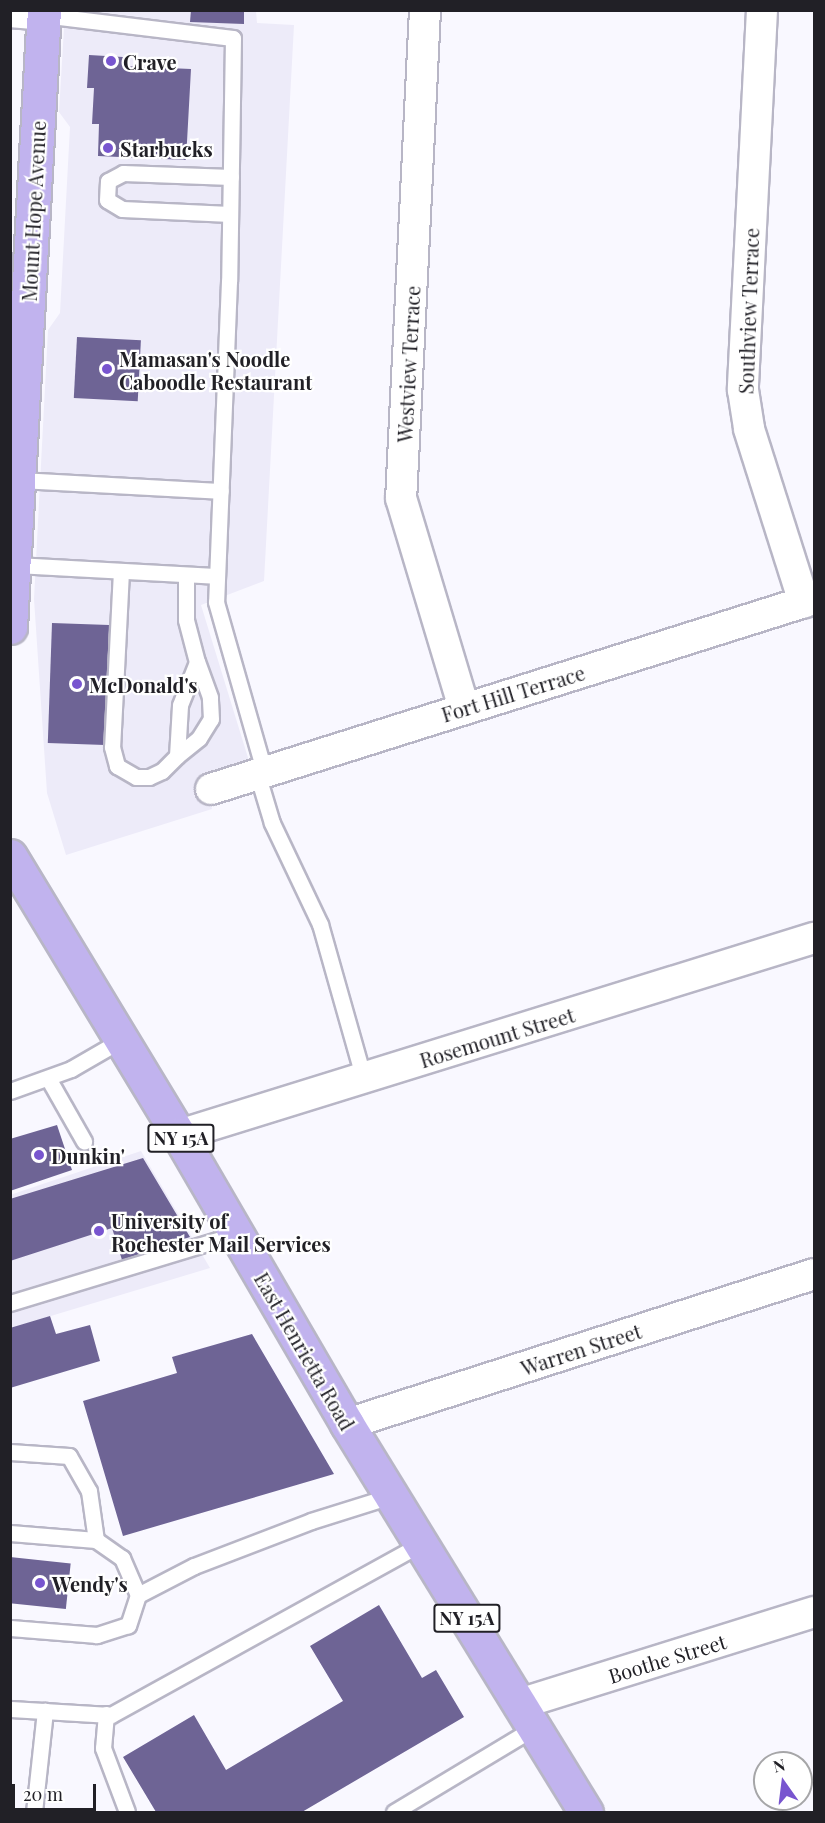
<!DOCTYPE html>
<html>
<head>
<meta charset="utf-8">
<style>
  body { margin:0 }
  #map { position:relative; width:825px; height:1823px; overflow:hidden; background:#f9f8ff; font-family:"Playfair Display",serif }
  div>[style] { position:absolute }
  [style*='--x'] { left:calc(var(--x)*1px); top:calc(var(--y)*1px); width:calc(var(--w)*1px); rotate:calc(var(--a)*1deg) }
  .built>* { inset:0; background:#edebf9 }
  .building>* { inset:0; background:#6e6495; transform-origin:0 0 }
  .roads { filter:drop-shadow(2px 0 #b8b6c6) drop-shadow(-2px 0 #b8b6c6) drop-shadow(0 2px #b8b6c6) drop-shadow(0 -2px #b8b6c6) }
  .lane>* { height:15px; margin:-7.5px; padding:0 7.5px; transform-origin:7.5px; border-radius:7.5px; background:#fff }
  .street>* { height:30px; margin:-15px; padding:0 15px; transform-origin:15px; border-radius:15px; background:#fff }
  .primary>* { height:33px; margin:-16.5px; padding:0 16.5px; transform-origin:16.5px; border-radius:16.5px; background:#c1b3ee }
  .dots>* { width:16px; height:16px; translate:-50% -50%; box-sizing:border-box; border:3px solid #fff; border-radius:50% }
  span { translate:-50% -50%; white-space:nowrap; text-align:center; line-height:1.15; -webkit-text-stroke:4.5px #fff; paint-order:stroke }
  .shield-label span { padding:2px 4px; background:#fff; border:2px solid; border-radius:4px; -webkit-text-stroke-width:0 }
  .shield-label { font-size:18px; color:#212026; font-weight:700 }
  .poi-label { font-size:20px; color:#212026; font-weight:700 }
  .left { translate:0 -50%; text-align:left }
  .street-label { font-size:20px; color:#212026 }
  .frame { position:absolute; inset:0; border:12px solid #212026; pointer-events:none }
  .north { position:absolute; left:753px; top:1751px; width:60px; height:60px; box-sizing:border-box; background:#fff; border:2px solid #a6a6a8; border-radius:50%; rotate:346deg; font-size:16px; font-weight:700; line-height:24px; text-align:center; color:#212026 }
  .north::after { content:''; display:block; margin:auto; width:21px; height:27px; background:#7855cf; clip-path:polygon(50% 0,100% 100%,50% 72%,0 100%) }
  .scale { position:absolute; left:12px; top:1784px; width:84px; height:27px; box-sizing:border-box; border:3px solid #212026; border-top:0; padding-left:8px; font-size:18px; line-height:21px; white-space:nowrap; color:#212026; -webkit-text-stroke:4px #fff; paint-order:stroke }
</style>
</head>
<body>
<div id="map">
  <div class="built">
    <i style="clip-path:polygon(65px 11px,256px 11px,257px 23px,294px 25px,264px 581px,201px 605px,249px 761px,203px 778px,212px 809px,66px 855px,47px 793px,34px 599px,48px 330px,60px 313px,70px 127px,59px 112px)"></i>
    <i style="clip-path:polygon(141px 1151px,210px 1268px,11px 1328px,10px 1195px)"></i>
  </div>
  <div class="building">
    <i style="clip-path:polygon(191px 10px,244px 10px,244px 24px,190px 22px)"></i>
    <i style="clip-path:polygon(89px 55px,123px 57px,122px 66px,191px 69px,186px 160px,98px 156px,99px 124px,92px 124px,94px 88px,87px 88px)"></i>
    <i style="left:77px;top:337px;width:64px;height:61px;rotate:3deg"></i>
    <i style="left:52px;top:623px;width:57px;height:120px;rotate:2deg"></i>
    <i style="clip-path:polygon(57px 1125px,72px 1170px,10px 1191px,10px 1139px)"></i>
    <i style="clip-path:polygon(143px 1158px,190px 1237px,122px 1260px,112px 1228px,10px 1261px,10px 1199px)"></i>
    <i style="clip-path:polygon(50px 1316px,56px 1334px,90px 1325px,100px 1361px,10px 1388px,10px 1328px)"></i>
    <i style="clip-path:polygon(252px 1334px,334px 1474px,123px 1536px,83px 1401px,177px 1373px,172px 1357px)"></i>
    <i style="left:10px;top:1557px;width:61px;height:46px;rotate:6deg"></i>
    <i style="clip-path:polygon(379px 1605px,422px 1678px,436px 1670px,464px 1717px,302px 1812px,156px 1812px,123px 1757px,194px 1715px,226px 1770px,343px 1701px,310px 1646px)"></i>
  </div>
  <div class="roads">
    <div class="lane">
      <i style="--x:43;--y:15;--w:191;--a:6.9"></i>
      <i style="--x:233;--y:38;--w:243;--a:90.9"></i>
      <i style="--x:229;--y:281;--w:321;--a:92.3"></i>
      <i style="--x:216;--y:602;--w:176;--a:74.1"></i>
      <i style="--x:230;--y:214;--w:108;--a:-177.3"></i>
      <i style="--x:122;--y:209;--w:17;--a:-149"></i>
      <i style="--x:107;--y:200;--w:19;--a:-87"></i>
      <i style="--x:108;--y:181;--w:17;--a:-28"></i>
      <i style="--x:123;--y:173;--w:108;--a:2.1"></i>
      <i style="--x:18;--y:480;--w:203;--a:3.1"></i>
      <i style="--x:14;--y:565;--w:203;--a:3.1"></i>
      <i style="--x:121;--y:571;--w:176;--a:92.9"></i>
      <i style="--x:112;--y:747;--w:20;--a:75"></i>
      <i style="--x:117;--y:766;--w:22;--a:30"></i>
      <i style="--x:136;--y:777;--w:13;--a:0"></i>
      <i style="--x:149;--y:777;--w:14;--a:-25"></i>
      <i style="--x:162;--y:771;--w:21;--a:-45"></i>
      <i style="--x:177;--y:756;--w:51;--a:-86.6"></i>
      <i style="--x:180;--y:705;--w:46;--a:-68.4"></i>
      <i style="--x:197;--y:662;--w:43;--a:-104.7"></i>
      <i style="--x:186;--y:620;--w:45;--a:-90"></i>
      <i style="--x:177;--y:756;--w:28;--a:-39"></i>
      <i style="--x:199;--y:738;--w:22;--a:-58"></i>
      <i style="--x:211;--y:719;--w:22;--a:-93"></i>
      <i style="--x:210;--y:697;--w:37;--a:-110"></i>
      <i style="--x:257;--y:773;--w:52;--a:73.3"></i>
      <i style="--x:272;--y:823;--w:112;--a:64.6"></i>
      <i style="--x:320;--y:924;--w:161;--a:74.2"></i>
      <i style="--x:48;--y:1078;--w:73;--a:60.3"></i>
      <i style="--x:10;--y:1091;--w:65;--a:-19.8"></i>
      <i style="--x:71;--y:1069;--w:58;--a:-30.1"></i>
      <i style="--x:10;--y:1303;--w:237;--a:-16.9"></i>
      <i style="--x:10;--y:1452;--w:59;--a:3.9"></i>
      <i style="--x:69;--y:1456;--w:40;--a:60.3"></i>
      <i style="--x:89;--y:1491;--w:49;--a:81.9"></i>
      <i style="--x:10;--y:1533;--w:86;--a:4.7"></i>
      <i style="--x:96;--y:1540;--w:32;--a:35"></i>
      <i style="--x:122;--y:1558;--w:40;--a:66.6"></i>
      <i style="--x:138;--y:1595;--w:32;--a:108"></i>
      <i style="--x:128;--y:1625;--w:33;--a:162"></i>
      <i style="--x:97;--y:1635;--w:87;--a:-175.4"></i>
      <i style="--x:138;--y:1595;--w:63;--a:-27.4"></i>
      <i style="--x:194;--y:1566;--w:125;--a:-21"></i>
      <i style="--x:311;--y:1521;--w:84;--a:-17.4"></i>
      <i style="--x:10;--y:1709;--w:101;--a:3.4"></i>
      <i style="--x:111;--y:1715;--w:354;--a:-28.9"></i>
      <i style="--x:106;--y:1714;--w:34;--a:95"></i>
      <i style="--x:103;--y:1748;--w:68;--a:69.4"></i>
      <i style="--x:34;--y:1812;--w:102;--a:-83.8"></i>
      <i style="--x:394;--y:1812;--w:163;--a:-31"></i>
    </div>
    <div class="street">
      <i style="--x:425;--y:10;--w:489;--a:92.8"></i>
      <i style="--x:401;--y:498;--w:219;--a:73.3"></i>
      <i style="--x:762;--y:10;--w:380;--a:92.9"></i>
      <i style="--x:743;--y:390;--w:39;--a:81"></i>
      <i style="--x:749;--y:429;--w:182;--a:72.4"></i>
      <i style="--x:10;--y:12;--w:33;--a:5"></i>
      <i style="--x:211;--y:789;--w:632;--a:-17.49"></i>
      <i style="--x:179;--y:1135;--w:665;--a:-17.24"></i>
      <i style="--x:347;--y:1424;--w:490;--a:-17.8"></i>
      <i style="--x:519;--y:1704;--w:309;--a:-17.3"></i>
    </div>
    <div class="primary">
      <i style="--x:10;--y:627;--w:618;--a:-86.85"></i>
      <i style="--x:10;--y:856;--w:326;--a:58.8"></i>
      <i style="--x:179;--y:1135;--w:334;--a:59.8"></i>
      <i style="--x:347;--y:1424;--w:456;--a:58.4"></i>
    </div>
  </div>
  <div class="dots">
    <i style="left:111px;top:61px;background:#7855cf"></i>
    <i style="left:108px;top:148px;background:#7855cf"></i>
    <i style="left:107px;top:369px;background:#7855cf"></i>
    <i style="left:77px;top:684px;background:#7855cf"></i>
    <i style="left:39px;top:1155px;background:#7855cf"></i>
    <i style="left:99px;top:1231px;background:#7855cf"></i>
    <i style="left:40px;top:1583px;background:#7855cf"></i>
  </div>
  <div class="shield-label">
    <span style="left:181px;top:1138px">NY 15A</span>
    <span style="left:467px;top:1618px">NY 15A</span>
  </div>
  <div class="poi-label">
    <span class="left" style="left:123px;top:61px">Crave</span>
    <span class="left" style="left:120px;top:148px">Starbucks</span>
    <span class="left" style="left:119px;top:370px">Mamasan's Noodle<br>Caboodle Restaurant</span>
    <span class="left" style="left:89px;top:684px">McDonald's</span>
    <span class="left" style="left:51px;top:1155px">Dunkin'</span>
    <span class="left" style="left:111px;top:1232px">University of<br>Rochester Mail Services</span>
    <span class="left" style="left:52px;top:1583px">Wendy's</span>
  </div>
  <div class="street-label">
    <span style="left:33px;top:211px;rotate:-87deg">Mount Hope Avenue</span>
    <span style="left:748px;top:311px;rotate:-88deg">Southview Terrace</span>
    <span style="left:408px;top:364px;rotate:-87deg">Westview Terrace</span>
    <span style="left:513px;top:693px;rotate:-17deg">Fort Hill Terrace</span>
    <span style="left:497px;top:1037px;rotate:-17deg">Rosemount Street</span>
    <span style="left:581px;top:1349px;rotate:-18deg">Warren Street</span>
    <span style="left:305px;top:1351px;rotate:60deg">East Henrietta Road</span>
    <span style="left:667px;top:1658px;rotate:-17deg">Boothe Street</span>
  </div>
  <div class="frame"></div>
  <div class="north">N</div>
  <div class="scale">20 m</div>
</div>
</body>
</html>
